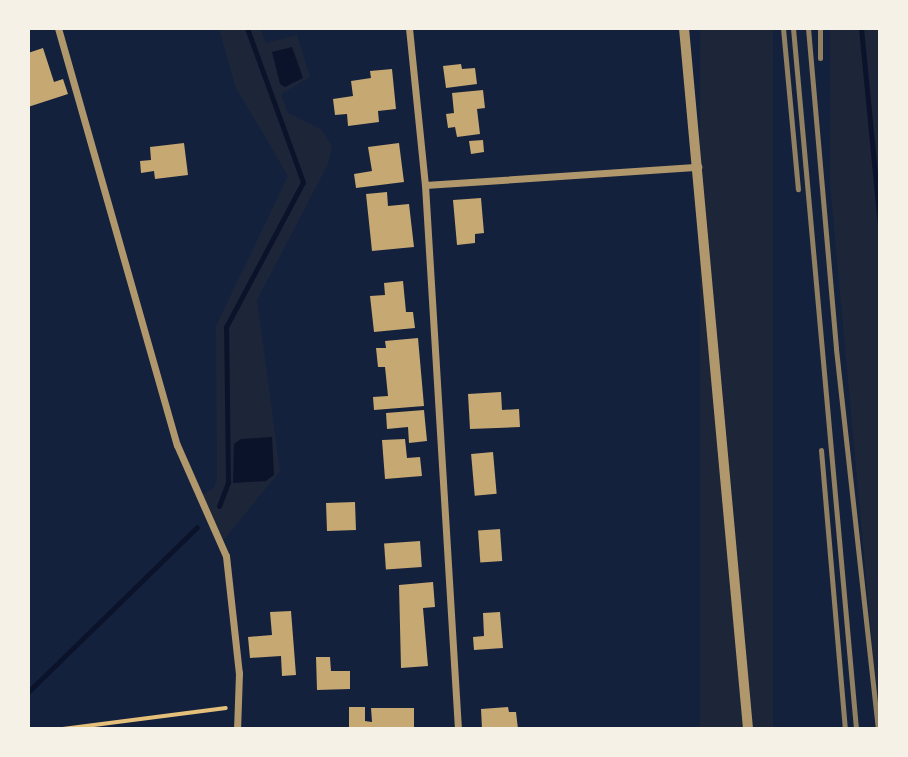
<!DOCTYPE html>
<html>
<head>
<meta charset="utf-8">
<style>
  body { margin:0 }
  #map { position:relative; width:908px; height:757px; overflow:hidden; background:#14213d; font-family:Commissioner,sans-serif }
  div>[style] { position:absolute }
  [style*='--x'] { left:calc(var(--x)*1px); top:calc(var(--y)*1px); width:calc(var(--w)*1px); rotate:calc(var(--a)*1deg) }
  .green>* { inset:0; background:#1d2539; transform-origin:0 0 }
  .water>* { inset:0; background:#0b132b }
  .stream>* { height:5px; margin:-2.5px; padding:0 2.5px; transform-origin:2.5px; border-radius:2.5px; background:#0b132b }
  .building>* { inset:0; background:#c6a872; transform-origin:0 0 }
  .path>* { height:3.5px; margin:-1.75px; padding:0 1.75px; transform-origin:1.75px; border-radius:1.75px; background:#e5c07b }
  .minor>* { height:7px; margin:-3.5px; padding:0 3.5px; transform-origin:3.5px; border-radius:3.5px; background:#b1986c }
  .tertiary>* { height:10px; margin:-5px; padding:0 5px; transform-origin:5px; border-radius:5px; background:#b1986c }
  .rail>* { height:5px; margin:-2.5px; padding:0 2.5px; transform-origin:2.5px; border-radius:2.5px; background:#918062 }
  span { translate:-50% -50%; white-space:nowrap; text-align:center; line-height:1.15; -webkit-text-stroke:7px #f6f1e7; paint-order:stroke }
  .frame { position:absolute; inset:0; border:30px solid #f6f1e7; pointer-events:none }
</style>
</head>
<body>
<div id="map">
  <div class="green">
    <i style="clip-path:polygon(219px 28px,260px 28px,266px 43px,297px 35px,310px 77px,281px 94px,288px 113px,322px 130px,332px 147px,328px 164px,257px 300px,280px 471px,222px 542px,199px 496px,214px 488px,217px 480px,216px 326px,288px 176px,235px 86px)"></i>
    <i style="left:700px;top:28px;width:73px;height:704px"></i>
    <i style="clip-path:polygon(830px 28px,880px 28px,880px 729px,830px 183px)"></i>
  </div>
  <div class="water">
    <i style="clip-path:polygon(292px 47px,303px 78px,285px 87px,280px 84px,272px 52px)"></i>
    <i style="clip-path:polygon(272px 437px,274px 475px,266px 481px,233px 483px,234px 444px,241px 439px)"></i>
  </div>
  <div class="stream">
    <i style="--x:861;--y:28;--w:198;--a:84.5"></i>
    <i style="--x:219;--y:506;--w:26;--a:-69"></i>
    <i style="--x:228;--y:482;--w:155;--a:-90.7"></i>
    <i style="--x:226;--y:327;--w:164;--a:-62"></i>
    <i style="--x:303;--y:182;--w:164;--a:-110"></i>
    <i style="--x:28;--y:692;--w:236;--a:-44.3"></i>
  </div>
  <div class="building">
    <i style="clip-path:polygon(43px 48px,54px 82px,63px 79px,68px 94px,28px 107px,28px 53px)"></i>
    <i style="clip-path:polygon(461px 64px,462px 69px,475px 68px,477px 84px,446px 88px,443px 66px)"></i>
    <i style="clip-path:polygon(392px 69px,396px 109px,378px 111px,379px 122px,348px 126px,347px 114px,335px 115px,333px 99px,353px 96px,351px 81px,371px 78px,370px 71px)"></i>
    <i style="clip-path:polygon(483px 90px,485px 108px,477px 109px,480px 134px,457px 137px,455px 127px,448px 128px,446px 114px,454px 113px,452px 93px)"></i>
    <i style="clip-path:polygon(483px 140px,484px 152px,471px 154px,469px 141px)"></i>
    <i style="clip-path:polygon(184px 143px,188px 175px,155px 179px,154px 171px,141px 173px,140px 161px,151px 160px,150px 147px)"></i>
    <i style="clip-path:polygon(399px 143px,404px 182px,356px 188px,354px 174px,372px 171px,368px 147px)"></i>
    <i style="clip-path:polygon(387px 192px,388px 206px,409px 204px,414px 247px,372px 251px,366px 194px)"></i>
    <i style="clip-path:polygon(481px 198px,484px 233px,475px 234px,475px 243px,457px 245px,453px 200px)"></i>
    <i style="clip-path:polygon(403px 281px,406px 312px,413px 312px,415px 328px,374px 332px,370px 296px,385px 295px,384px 283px)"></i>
    <i style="clip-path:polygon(418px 338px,424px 406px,374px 410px,373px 397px,388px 396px,385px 367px,378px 367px,376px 348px,386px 348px,385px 341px)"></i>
    <i style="clip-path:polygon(501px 392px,502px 410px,519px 409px,520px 427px,470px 429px,468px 394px)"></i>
    <i style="clip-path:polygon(424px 410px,427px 441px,409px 443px,408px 427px,387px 429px,386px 413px)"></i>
    <i style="clip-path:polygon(405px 439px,407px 458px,420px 457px,422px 476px,385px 479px,382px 440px)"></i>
    <i style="left:493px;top:452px;width:42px;height:22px;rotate:85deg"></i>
    <i style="left:355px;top:502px;width:28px;height:29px;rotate:88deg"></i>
    <i style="left:500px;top:529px;width:32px;height:22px;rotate:86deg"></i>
    <i style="left:420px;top:541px;width:26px;height:36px;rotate:86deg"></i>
    <i style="clip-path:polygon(433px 582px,435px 607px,423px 608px,428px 666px,401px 668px,399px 585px)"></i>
    <i style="clip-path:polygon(291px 611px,296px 675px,282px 676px,281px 656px,250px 658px,248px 637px,272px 635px,270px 612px)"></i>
    <i style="clip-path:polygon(500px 612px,503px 648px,474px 650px,473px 637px,484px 636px,483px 613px)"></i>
    <i style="clip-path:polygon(316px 657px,330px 657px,331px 671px,350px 671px,350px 689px,317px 690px)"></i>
    <i style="clip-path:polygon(349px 707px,365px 707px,365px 721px,372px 722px,371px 708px,414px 708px,414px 729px,349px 729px)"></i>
    <i style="clip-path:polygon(508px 707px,509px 712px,516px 712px,518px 729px,482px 729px,481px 709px)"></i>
  </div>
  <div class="path">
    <i style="--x:63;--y:729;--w:164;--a:-7.3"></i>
  </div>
  <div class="minor">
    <i style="--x:58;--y:28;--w:434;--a:74.1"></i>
    <i style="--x:177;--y:445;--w:121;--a:66.2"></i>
    <i style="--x:226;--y:556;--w:118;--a:83.7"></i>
    <i style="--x:239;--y:673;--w:56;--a:92"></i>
    <i style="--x:409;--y:28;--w:158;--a:84.2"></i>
    <i style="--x:425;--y:185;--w:545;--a:86.53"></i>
    <i style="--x:425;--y:185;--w:274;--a:-3.8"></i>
  </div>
  <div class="tertiary">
    <i style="--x:684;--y:28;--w:704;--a:84.78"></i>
  </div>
  <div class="rail">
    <i style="--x:783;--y:28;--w:162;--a:84.7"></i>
    <i style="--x:793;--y:28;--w:704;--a:84.86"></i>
    <i style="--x:808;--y:28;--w:322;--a:85"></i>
    <i style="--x:836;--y:349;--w:382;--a:83.7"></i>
    <i style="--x:820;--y:58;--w:30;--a:-90"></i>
    <i style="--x:821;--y:450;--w:280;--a:85.1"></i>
  </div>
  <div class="frame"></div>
</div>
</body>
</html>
